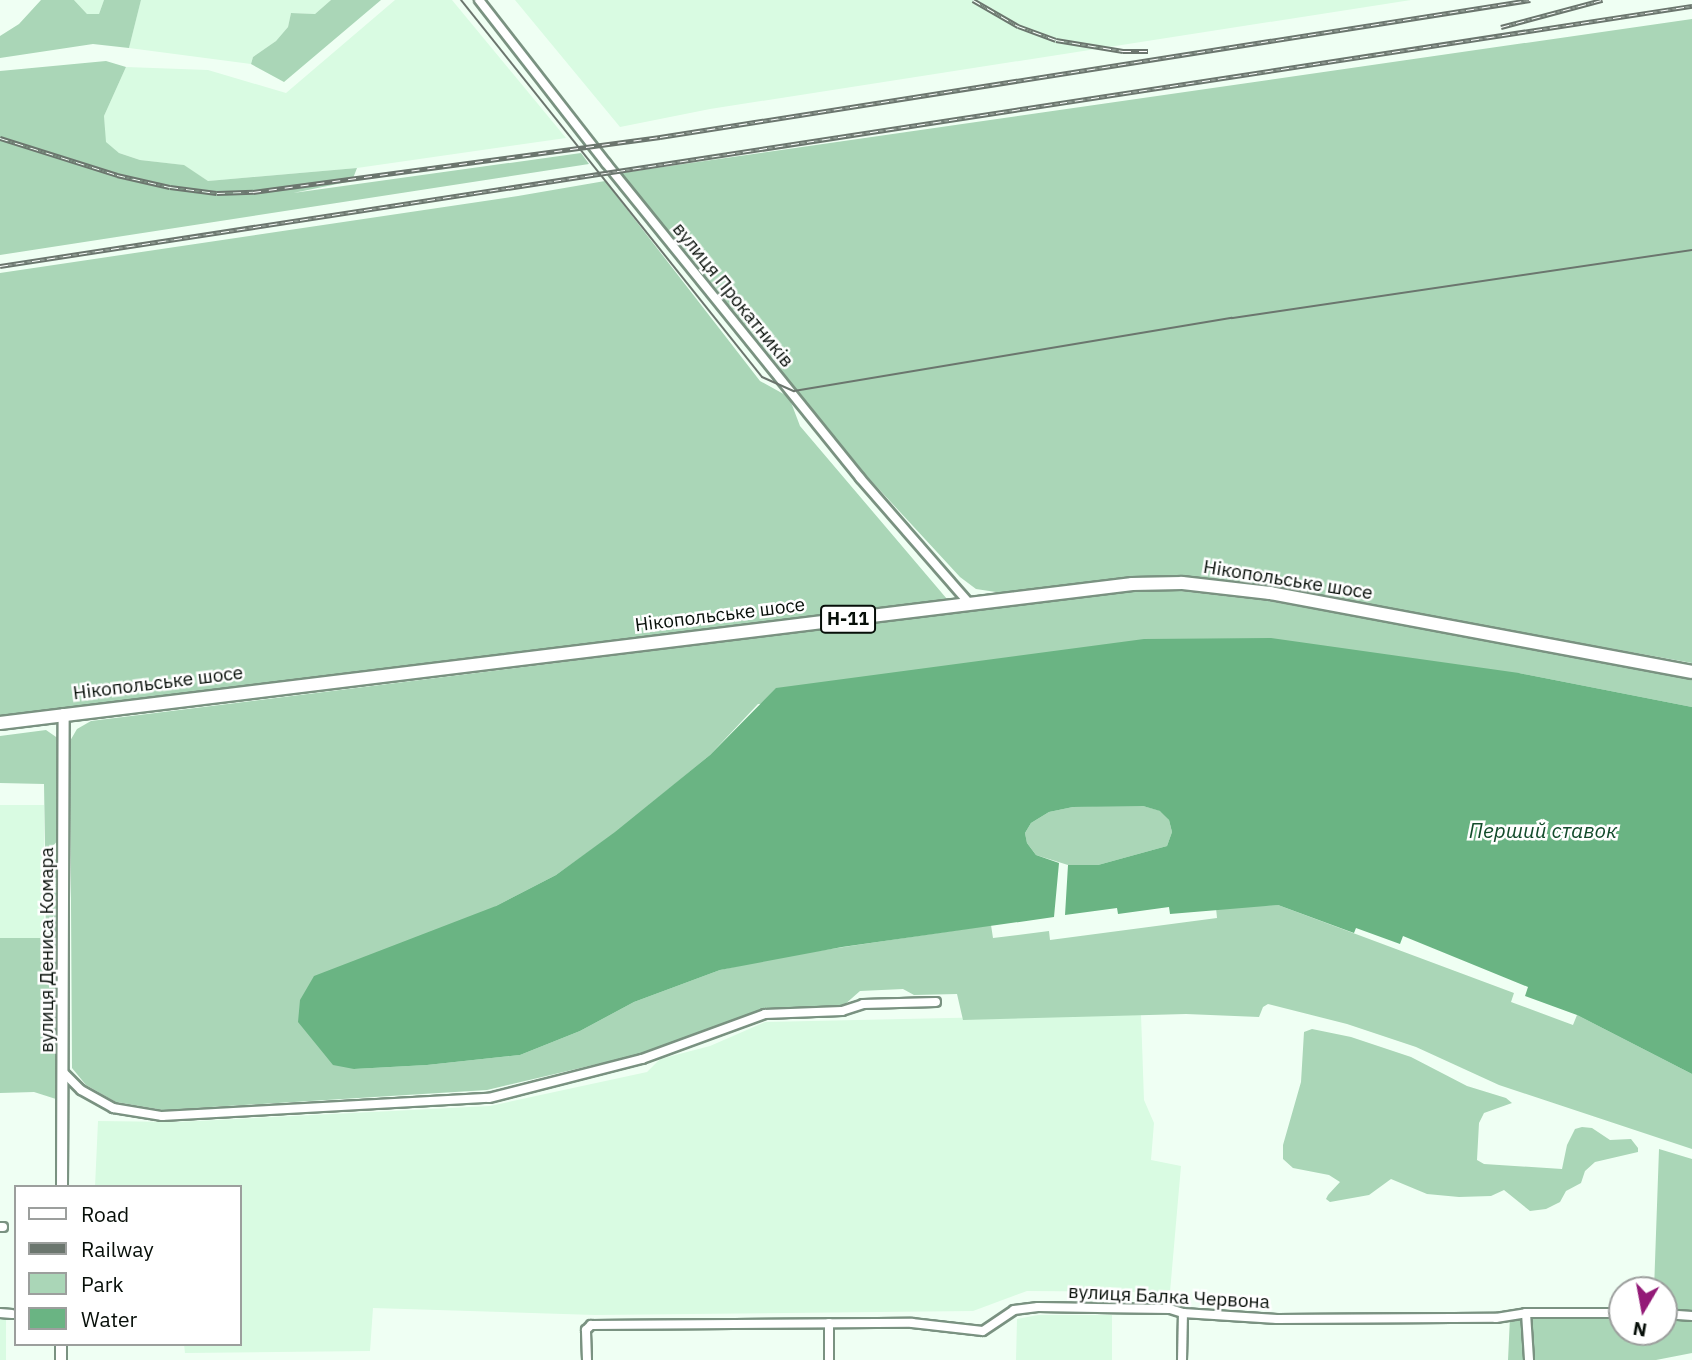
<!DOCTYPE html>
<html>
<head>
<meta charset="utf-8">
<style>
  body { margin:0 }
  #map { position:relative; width:1692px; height:1360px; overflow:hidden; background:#effff3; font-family:"IBM Plex Sans",sans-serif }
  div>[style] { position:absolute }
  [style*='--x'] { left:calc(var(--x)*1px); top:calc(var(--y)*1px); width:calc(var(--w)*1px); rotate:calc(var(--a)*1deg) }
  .built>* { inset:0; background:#d9fbe2; transform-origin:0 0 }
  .green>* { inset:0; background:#aad6b7 }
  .water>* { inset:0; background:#6ab483 }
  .roads { filter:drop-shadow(2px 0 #7a9281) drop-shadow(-2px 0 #7a9281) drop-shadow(0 2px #7a9281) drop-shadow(0 -2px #7a9281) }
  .minor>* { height:8px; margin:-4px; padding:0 4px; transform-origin:4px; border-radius:4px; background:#fff }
  .tertiary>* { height:10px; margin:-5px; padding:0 5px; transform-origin:5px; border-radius:5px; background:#fff }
  .primary>* { height:12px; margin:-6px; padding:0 6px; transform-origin:6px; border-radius:6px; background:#fff }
  .tram>* { height:2px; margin:-1px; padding:0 1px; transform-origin:1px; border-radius:1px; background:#6b766e }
  .rail>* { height:5px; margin-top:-2.5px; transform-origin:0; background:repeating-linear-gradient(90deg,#fff 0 8px,#6b766e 0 16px); box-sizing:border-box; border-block:2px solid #6b766e }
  span { translate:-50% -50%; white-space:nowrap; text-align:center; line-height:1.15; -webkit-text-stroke:5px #fff; paint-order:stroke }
  .shield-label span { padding:2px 5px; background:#fff; border:2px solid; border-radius:5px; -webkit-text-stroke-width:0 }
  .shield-label { font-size:18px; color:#070f09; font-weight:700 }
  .street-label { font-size:19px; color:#070f09 }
  .water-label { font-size:21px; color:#134c2c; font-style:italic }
  .legend { position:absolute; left:14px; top:1185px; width:228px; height:161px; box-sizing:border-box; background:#fff; border:2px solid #9c9f9d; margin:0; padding:9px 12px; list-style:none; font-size:21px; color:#070f09 }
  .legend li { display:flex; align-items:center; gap:14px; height:35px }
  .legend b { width:35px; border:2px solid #9c9f9d }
  .north { position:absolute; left:1608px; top:1276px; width:70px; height:70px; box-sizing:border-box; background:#fff; border:2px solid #9c9f9d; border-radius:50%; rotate:190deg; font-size:19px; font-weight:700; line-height:28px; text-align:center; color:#070f09 }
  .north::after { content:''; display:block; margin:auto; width:24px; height:32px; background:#931a77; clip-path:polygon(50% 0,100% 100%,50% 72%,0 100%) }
</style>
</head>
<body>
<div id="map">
  <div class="built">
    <i style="clip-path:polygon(74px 0,104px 0,99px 14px,87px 14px)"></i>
    <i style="clip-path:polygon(141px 0,331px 0,315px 14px,291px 13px,288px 27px,276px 41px,253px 57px,251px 64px,129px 48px)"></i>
    <i style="clip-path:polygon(395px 0,452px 0,566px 138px,357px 168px,208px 181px,183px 165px,140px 160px,119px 153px,105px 142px,104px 116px,126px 67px,208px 70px,286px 93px)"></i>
    <i style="clip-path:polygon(515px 0,1411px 0,710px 109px,620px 127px)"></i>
    <i style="left:0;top:805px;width:44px;height:160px"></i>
    <i style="clip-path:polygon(1141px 1014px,1144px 1100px,1154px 1123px,1151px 1160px,1181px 1166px,1170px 1292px,1027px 1291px,973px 1311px,595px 1315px,373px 1308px,370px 1351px,185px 1353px,184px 1344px,240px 1344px,240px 1187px,95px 1187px,98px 1121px,177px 1122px,490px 1106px,647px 1072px,660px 1059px,710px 1046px,765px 1022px)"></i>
    <i style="clip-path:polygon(1038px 1315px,1112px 1315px,1112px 1360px,1016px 1360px,1017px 1319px)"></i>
    <i style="left:0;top:1316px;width:6px;height:44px"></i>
  </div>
  <div class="green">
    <i style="clip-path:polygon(41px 0,74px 0,87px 14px,99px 14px,104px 0,141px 0,129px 48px,93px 44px,0 58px,0 36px,19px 24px)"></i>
    <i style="clip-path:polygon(331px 0,381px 0,284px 82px,251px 64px,253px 57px,276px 41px,288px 27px,291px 13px,315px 14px)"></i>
    <i style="clip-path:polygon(1692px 19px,1692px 663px,1271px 588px,1182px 577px,1009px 594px,976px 589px,960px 577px,865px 474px,621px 173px)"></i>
    <i style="clip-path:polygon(106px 61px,126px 67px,104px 116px,106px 142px,119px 153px,140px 160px,184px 165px,208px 181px,357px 168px,352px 181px,293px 193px,581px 153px,589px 164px,0 255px,0 71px)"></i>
    <i style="clip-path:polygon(605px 181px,760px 381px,789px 397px,800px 426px,947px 599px,0 716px,0 273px,518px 196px)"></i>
    <i style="clip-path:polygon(1133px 591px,1181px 591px,1268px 601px,1692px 678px,1692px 707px,1519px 673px,758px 704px,710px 755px,615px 833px,556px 875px,496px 906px,354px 1069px,427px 1065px,520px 1055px,580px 1031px,634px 1002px,720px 970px,777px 957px,991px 925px,993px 938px,1049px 931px,1050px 940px,1217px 918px,1216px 908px,1278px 905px,1514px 993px,1511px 1002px,1573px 1025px,1577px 1015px,1692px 1074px,1692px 1149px,1499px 1085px,1416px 1047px,1347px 1024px,1268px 1004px,1263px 1007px,1259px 1017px,1186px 1014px,963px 1020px,957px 994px,914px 995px,903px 989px,860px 991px,843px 1006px,765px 1009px,640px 1054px,487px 1090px,163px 1110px,116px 1102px,86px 1085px,72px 1068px,70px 741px,77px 729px,91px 721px)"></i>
    <i style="clip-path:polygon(46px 730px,59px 739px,59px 839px,52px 847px,45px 847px,44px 784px,0 783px,0 736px)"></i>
    <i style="clip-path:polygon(1120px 805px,1143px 806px,1161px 811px,1169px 820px,1172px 832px,1167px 846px,1098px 865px,1068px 865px,1036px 855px,1027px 843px,1025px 833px,1031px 823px,1049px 812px,1073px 807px)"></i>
    <i style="clip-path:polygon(45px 856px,57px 860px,58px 865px,56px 1099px,34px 1092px,0 1093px,0 938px,46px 938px)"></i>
    <i style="clip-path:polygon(1312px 1029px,1351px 1037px,1411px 1057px,1467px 1086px,1506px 1098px,1512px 1103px,1484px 1113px,1479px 1123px,1477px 1160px,1484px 1164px,1562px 1169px,1567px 1145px,1575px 1129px,1582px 1127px,1592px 1128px,1610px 1140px,1631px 1139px,1638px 1148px,1638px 1152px,1595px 1162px,1585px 1171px,1581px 1183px,1566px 1191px,1560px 1202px,1546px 1209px,1530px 1211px,1504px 1190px,1491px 1196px,1459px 1197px,1427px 1194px,1391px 1179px,1369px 1195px,1330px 1202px,1326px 1199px,1328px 1195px,1340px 1182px,1329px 1175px,1293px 1168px,1283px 1159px,1283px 1145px,1301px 1082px,1304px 1032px)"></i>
    <i style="clip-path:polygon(1659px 1149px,1692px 1159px,1692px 1311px,1664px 1310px,1664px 1290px,1654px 1290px)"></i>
    <i style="clip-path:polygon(1622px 1313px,1622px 1332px,1664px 1332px,1664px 1314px,1692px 1316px,1692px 1353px,1656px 1360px,1508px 1360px,1510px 1317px)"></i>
  </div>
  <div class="water">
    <i style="clip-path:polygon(1271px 638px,1519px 673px,1692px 707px,1692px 1074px,1577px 1015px,1525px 996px,1528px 987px,1403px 936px,1400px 944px,1356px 928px,1354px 933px,1278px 905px,1170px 914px,1169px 907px,1118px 914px,1117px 908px,1065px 915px,1068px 865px,1098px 865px,1167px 846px,1172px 832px,1169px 820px,1160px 811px,1143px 806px,1073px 807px,1049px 812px,1031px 823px,1025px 833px,1027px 843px,1036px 855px,1059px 863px,1054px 917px,842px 947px,720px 970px,634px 1002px,580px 1031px,520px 1055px,427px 1065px,354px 1069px,333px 1065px,298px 1022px,300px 1000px,314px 976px,496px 906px,556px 875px,615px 832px,710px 755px,776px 688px,1144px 639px)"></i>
  </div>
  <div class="roads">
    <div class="minor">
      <i style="--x:479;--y:0;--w:207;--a:52.1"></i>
      <i style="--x:606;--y:163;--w:405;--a:51.1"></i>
      <i style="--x:860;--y:478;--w:167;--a:48.9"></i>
      <i style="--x:64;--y:1073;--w:24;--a:45"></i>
      <i style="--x:81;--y:1090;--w:37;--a:29"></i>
      <i style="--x:113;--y:1108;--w:50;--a:9.3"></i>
      <i style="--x:162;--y:1116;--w:327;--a:-3.2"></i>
      <i style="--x:489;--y:1098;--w:158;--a:-14.3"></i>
      <i style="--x:642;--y:1059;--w:131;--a:-20.1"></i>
      <i style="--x:765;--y:1014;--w:77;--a:-2.2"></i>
      <i style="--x:842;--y:1011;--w:22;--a:-18"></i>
      <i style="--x:863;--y:1004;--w:73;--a:-1.6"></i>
      <i style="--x:0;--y:1227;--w:3;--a:0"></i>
      <i style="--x:0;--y:1313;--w:12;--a:5"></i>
      <i style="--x:1526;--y:1313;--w:47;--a:86.3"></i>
      <i style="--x:1664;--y:1314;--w:28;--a:4"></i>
      <i style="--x:587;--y:1360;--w:30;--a:-92"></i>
      <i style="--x:586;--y:1330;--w:7;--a:-45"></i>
      <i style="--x:591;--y:1325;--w:321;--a:-0.4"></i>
      <i style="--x:912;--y:1323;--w:71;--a:6.4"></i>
      <i style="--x:983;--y:1331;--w:37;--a:-34"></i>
      <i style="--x:1014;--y:1310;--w:24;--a:-7"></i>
      <i style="--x:1038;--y:1307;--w:132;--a:0.9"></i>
      <i style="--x:1170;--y:1309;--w:14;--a:17"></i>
      <i style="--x:1183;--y:1313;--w:94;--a:3.7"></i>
      <i style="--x:1277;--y:1319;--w:219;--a:-0.3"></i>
      <i style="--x:1496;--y:1318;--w:30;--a:-9"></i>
      <i style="--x:1526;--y:1313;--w:96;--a:0"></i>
      <i style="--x:829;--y:1360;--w:37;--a:-90"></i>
      <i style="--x:1182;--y:1360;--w:47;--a:-88.8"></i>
    </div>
    <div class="tertiary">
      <i style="--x:62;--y:1187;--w:473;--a:-89.8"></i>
      <i style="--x:61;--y:1360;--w:16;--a:-90"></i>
    </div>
    <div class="primary">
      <i style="--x:0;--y:723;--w:1141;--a:-7"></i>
      <i style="--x:1132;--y:584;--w:50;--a:-1.1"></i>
      <i style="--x:1182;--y:583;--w:89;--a:6.5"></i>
      <i style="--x:1270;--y:593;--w:429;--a:10.6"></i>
    </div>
  </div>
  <div class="tram">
    <i style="--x:461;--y:0;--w:482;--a:51.4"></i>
    <i style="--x:762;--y:377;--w:35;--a:24"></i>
    <i style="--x:794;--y:391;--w:444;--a:-9.5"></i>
    <i style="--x:1232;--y:318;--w:465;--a:-8.4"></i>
  </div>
  <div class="rail">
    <i style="--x:973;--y:0;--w:52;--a:30"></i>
    <i style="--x:1018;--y:26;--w:40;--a:20.2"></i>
    <i style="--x:1056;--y:40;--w:68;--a:9.3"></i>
    <i style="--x:1123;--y:51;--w:25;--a:0"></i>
    <i style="--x:1501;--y:27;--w:105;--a:-15"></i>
    <i style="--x:0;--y:138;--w:123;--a:17.5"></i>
    <i style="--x:117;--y:175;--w:54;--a:12.8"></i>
    <i style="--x:170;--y:187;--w:47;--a:7.3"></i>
    <i style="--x:217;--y:193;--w:36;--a:-2"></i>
    <i style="--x:253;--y:192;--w:411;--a:-7.7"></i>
    <i style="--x:660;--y:137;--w:881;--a:-8.95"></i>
    <i style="--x:0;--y:266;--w:1712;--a:-8.74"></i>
  </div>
  <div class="shield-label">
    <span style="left:848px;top:619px">Н-11</span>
  </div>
  <div class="street-label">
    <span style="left:733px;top:295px;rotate:51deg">вулиця Прокатників</span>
    <span style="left:1288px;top:580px;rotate:9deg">Нікопольське шосе</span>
    <span style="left:720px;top:615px;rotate:-7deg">Нікопольське шосе</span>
    <span style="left:158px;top:683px;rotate:-7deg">Нікопольське шосе</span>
    <span style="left:47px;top:950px;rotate:-90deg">вулиця Дениса Комара</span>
    <span style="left:1169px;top:1297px;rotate:3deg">вулиця Балка Червона</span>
  </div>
  <div class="water-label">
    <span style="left:1543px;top:830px">Перший ставок</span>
  </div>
  <ul class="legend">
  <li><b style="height:9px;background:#fff"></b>Road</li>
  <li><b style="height:9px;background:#6b766e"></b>Railway</li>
  <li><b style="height:19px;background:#aad6b7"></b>Park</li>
  <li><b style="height:19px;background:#6ab483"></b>Water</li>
  </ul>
  <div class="north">N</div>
</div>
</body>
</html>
